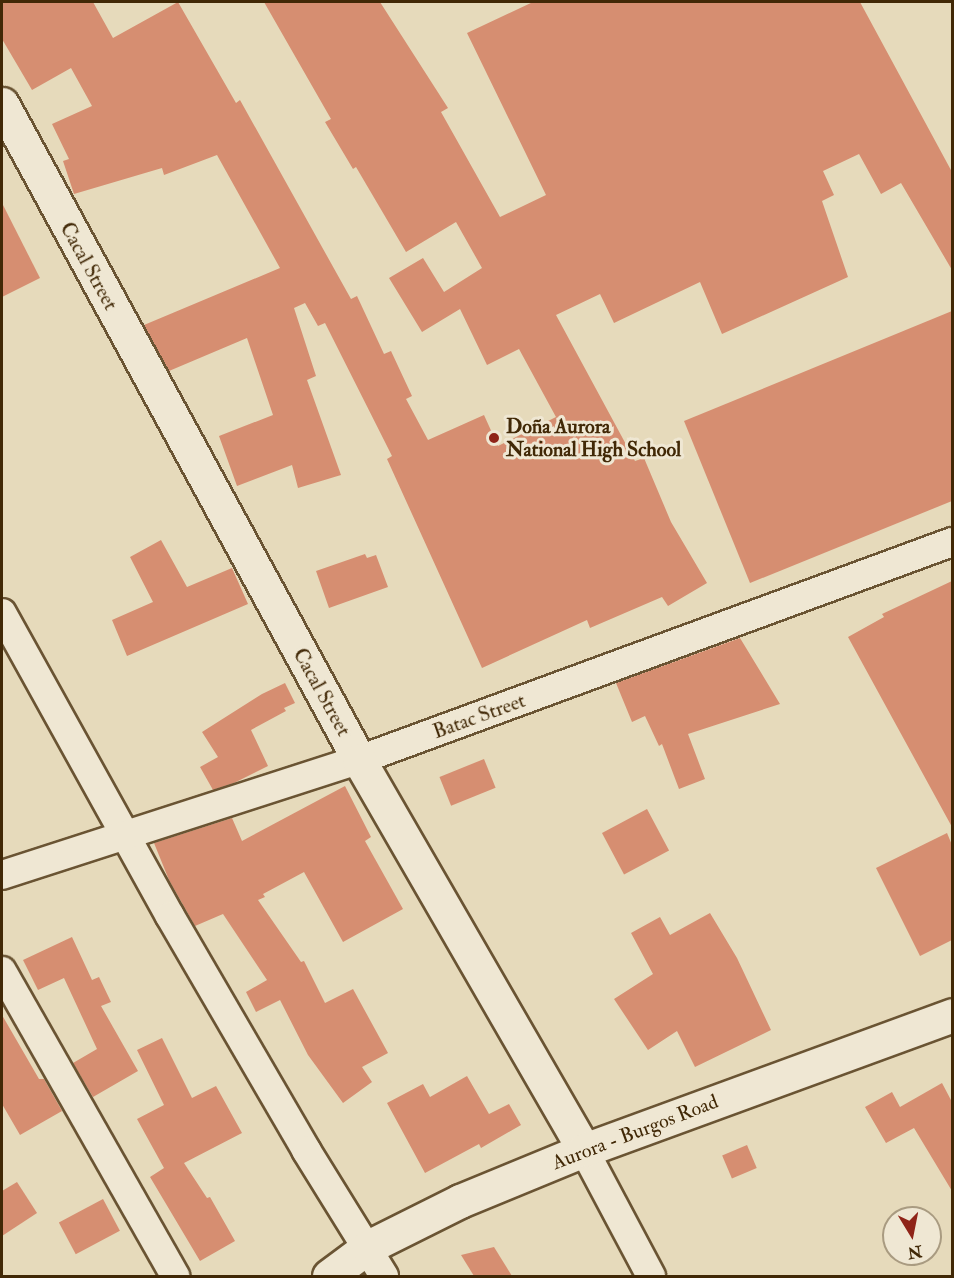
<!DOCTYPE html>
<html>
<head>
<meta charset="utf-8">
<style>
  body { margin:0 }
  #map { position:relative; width:954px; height:1278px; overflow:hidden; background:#e6dabb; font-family:"IM FELL Double Pica",serif }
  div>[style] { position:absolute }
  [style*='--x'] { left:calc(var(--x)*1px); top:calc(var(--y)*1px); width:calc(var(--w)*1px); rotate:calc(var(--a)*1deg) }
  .building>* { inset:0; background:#d68e71; transform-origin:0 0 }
  .roads { filter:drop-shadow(2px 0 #6a5433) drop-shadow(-2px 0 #6a5433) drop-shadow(0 2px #6a5433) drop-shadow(0 -2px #6a5433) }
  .street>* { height:28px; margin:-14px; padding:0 14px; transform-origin:14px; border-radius:14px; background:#efe7d3 }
  .secondary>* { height:33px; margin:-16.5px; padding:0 16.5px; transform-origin:16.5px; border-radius:16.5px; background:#efe7d3 }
  .dots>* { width:16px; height:16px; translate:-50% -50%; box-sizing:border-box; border:3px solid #efe7d3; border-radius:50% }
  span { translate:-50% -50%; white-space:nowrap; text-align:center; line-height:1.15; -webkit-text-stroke:6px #efe7d3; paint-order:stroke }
  .street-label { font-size:20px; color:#412806 }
  .poi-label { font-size:20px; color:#412806; font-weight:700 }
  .left { translate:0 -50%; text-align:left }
  .frame { position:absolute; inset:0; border:3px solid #412806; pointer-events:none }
  .north { position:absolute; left:882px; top:1206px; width:60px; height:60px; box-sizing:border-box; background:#efe7d3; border:2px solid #a99b81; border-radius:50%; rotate:170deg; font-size:16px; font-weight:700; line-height:24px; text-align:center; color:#412806 }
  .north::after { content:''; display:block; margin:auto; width:21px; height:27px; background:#8f2418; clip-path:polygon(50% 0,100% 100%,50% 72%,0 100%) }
</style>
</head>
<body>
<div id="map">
  <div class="building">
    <i style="clip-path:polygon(2px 2px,93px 2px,113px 38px,178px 2px,236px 103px,240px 100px,351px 299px,357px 296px,384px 354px,391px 351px,412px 396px,406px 399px,428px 440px,484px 415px,498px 446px,556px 417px,519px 349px,487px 365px,460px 309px,422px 332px,389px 278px,423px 258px,444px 292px,482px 268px,456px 222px,406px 252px,356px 167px,353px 169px,325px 122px,331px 119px,264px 2px,380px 2px,448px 108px,441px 112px,500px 217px,546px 195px,467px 33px,533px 2px,860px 2px,952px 172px,952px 270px,901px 183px,881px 194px,859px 154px,823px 171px,834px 195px,822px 201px,848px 277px,722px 334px,700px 282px,614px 323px,600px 294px,556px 315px,635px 461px,644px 458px,671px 522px,707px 583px,668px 606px,662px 597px,590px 628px,587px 620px,482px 668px,387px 459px,392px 456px,325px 323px,318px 326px,305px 303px,294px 308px,316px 376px,307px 380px,341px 475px,298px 488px,292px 465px,237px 486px,219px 436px,273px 415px,247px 338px,169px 371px,144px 325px,280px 268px,217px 155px,164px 175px,162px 168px,74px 194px,63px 161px,69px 159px,52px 124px,92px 106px,71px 68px,32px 90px,2px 39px)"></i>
    <i style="clip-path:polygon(2px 203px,40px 278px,2px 297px)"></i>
    <i style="clip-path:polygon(952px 311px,952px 501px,750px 583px,684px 421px)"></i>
    <i style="clip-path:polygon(161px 540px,187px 587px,232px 568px,248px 604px,127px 656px,112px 620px,153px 602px,130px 557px)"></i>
    <i style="clip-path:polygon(365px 554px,367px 558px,376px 555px,388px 587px,329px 608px,316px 571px)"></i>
    <i style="clip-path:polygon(952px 581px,952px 827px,848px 637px,884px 617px,882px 614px)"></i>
    <i style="clip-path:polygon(740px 638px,780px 704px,688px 734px,705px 779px,679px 789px,662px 744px,659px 746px,645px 716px,632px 722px,616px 683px)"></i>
    <i style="clip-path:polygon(285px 683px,295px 703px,284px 708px,286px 711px,251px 730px,268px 766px,234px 783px,213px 790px,200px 767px,218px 757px,202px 732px,262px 694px)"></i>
    <i style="left:484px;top:759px;width:31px;height:48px;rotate:68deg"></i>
    <i style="clip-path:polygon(345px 786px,371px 837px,365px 841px,403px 909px,343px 942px,304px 872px,263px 894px,265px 897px,258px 900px,301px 962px,304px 961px,325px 1003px,353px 989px,388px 1053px,362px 1067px,372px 1082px,343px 1103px,308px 1055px,280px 1000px,256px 1012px,246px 992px,267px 980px,223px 914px,195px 926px,169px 880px,154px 843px,232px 818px,242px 841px)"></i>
    <i style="left:647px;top:809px;width:47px;height:51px;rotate:62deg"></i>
    <i style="clip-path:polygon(947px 833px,952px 845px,952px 940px,920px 956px,876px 868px)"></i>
    <i style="clip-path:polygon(710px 913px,737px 958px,771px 1030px,695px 1067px,677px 1031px,648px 1050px,614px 999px,653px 974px,631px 933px,660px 917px,670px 935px)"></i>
    <i style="clip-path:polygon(72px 937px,92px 980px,99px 977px,111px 1002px,101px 1006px,138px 1071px,93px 1097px,73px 1063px,97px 1049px,64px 978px,38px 990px,23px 960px)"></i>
    <i style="clip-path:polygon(2px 1015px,39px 1079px,44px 1079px,62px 1111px,20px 1135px,2px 1104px)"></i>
    <i style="clip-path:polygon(162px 1038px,192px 1098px,216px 1086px,242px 1133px,184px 1163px,207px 1198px,210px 1197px,235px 1241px,200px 1261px,150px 1177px,164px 1168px,137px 1119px,164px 1105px,137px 1050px)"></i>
    <i style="clip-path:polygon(467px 1076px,489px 1114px,509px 1104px,521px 1125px,481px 1148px,479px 1144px,425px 1173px,387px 1103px,423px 1084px,430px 1097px)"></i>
    <i style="clip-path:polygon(942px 1083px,952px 1102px,952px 1191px,914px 1128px,886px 1143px,865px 1107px,892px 1092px,900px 1107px)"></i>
    <i style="left:747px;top:1145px;width:25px;height:27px;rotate:67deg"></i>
    <i style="clip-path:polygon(17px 1182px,37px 1213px,2px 1236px,2px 1191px)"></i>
    <i style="left:103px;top:1199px;width:36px;height:50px;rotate:62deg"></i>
    <i style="clip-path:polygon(494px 1247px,512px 1276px,474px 1276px,461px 1255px)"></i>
  </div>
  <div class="roads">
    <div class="street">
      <i style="--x:2;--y:613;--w:346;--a:61"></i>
      <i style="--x:170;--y:916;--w:271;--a:59.8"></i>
      <i style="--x:306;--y:1150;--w:148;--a:58.2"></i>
      <i style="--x:2;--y:875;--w:375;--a:-17.9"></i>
      <i style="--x:359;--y:760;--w:632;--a:-20.18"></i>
      <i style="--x:2;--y:971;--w:351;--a:60.4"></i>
      <i style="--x:584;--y:1150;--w:143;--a:62"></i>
    </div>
    <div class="secondary">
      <i style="--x:2;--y:104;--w:747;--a:61.44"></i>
      <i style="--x:359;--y:760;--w:450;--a:60"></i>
      <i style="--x:329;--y:1276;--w:49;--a:-36.6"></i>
      <i style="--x:368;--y:1247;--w:103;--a:-26.6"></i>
      <i style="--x:460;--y:1201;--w:134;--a:-22.4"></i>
      <i style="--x:584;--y:1150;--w:392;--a:-20.1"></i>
    </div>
  </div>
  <div class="dots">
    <i style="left:494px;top:438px;background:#8f2418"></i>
  </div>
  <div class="street-label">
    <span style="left:89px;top:266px;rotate:61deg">Cacal Street</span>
    <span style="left:322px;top:692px;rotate:61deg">Cacal Street</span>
    <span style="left:479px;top:716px;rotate:-20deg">Batac Street</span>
    <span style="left:635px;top:1132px;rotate:-21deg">Aurora - Burgos Road</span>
  </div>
  <div class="poi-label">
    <span class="left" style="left:506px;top:438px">Doña Aurora<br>National High School</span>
  </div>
  <div class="frame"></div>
  <div class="north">N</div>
</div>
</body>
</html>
